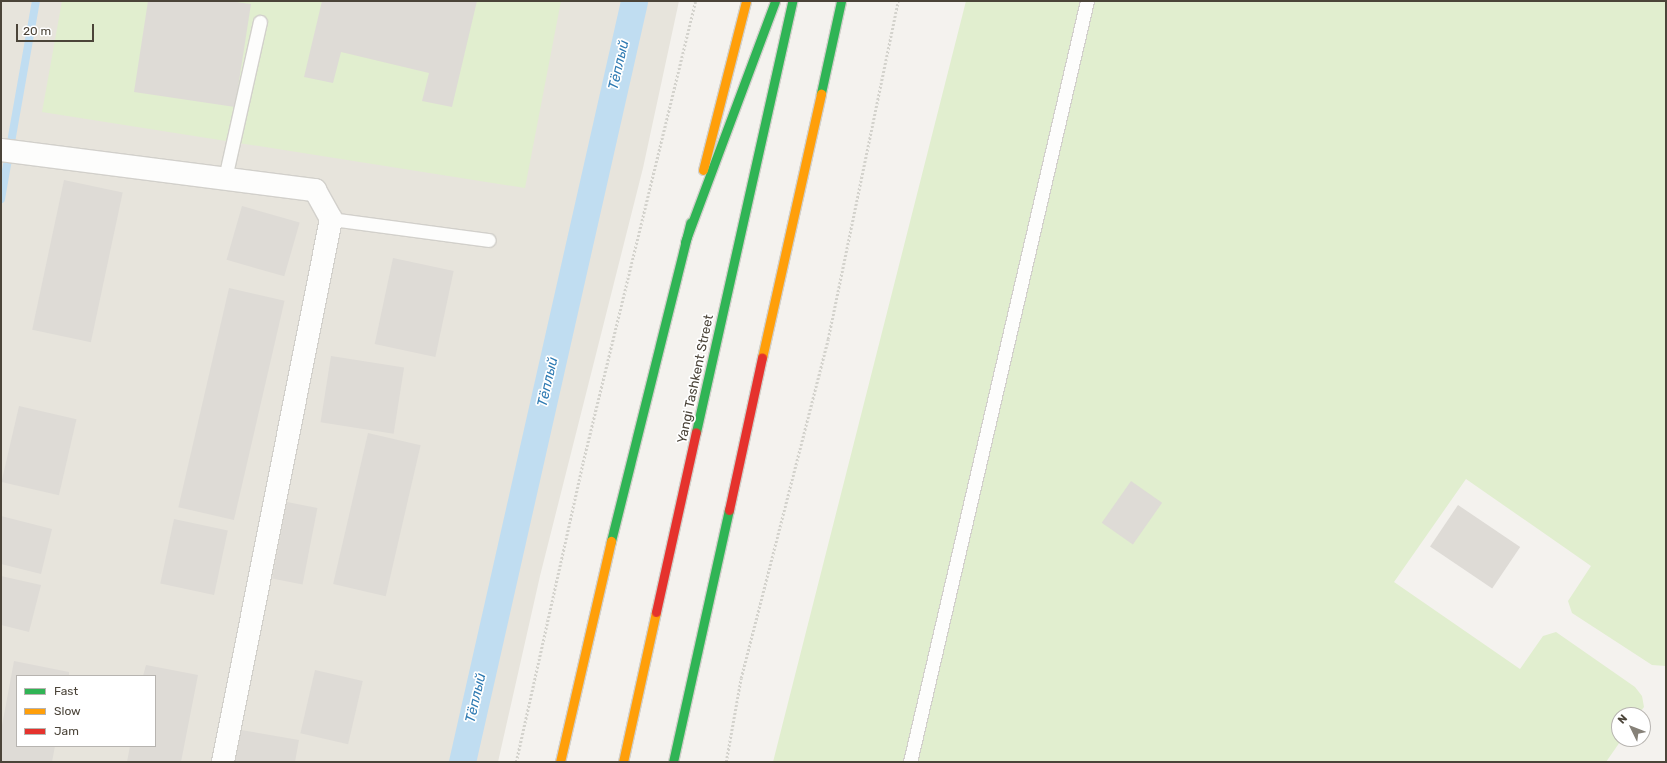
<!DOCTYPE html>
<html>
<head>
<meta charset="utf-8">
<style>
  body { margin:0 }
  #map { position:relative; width:1667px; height:763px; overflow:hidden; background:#f4f2ee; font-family:Rubik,sans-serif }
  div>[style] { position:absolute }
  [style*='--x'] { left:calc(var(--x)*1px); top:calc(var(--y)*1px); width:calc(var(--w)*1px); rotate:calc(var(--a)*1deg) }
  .residential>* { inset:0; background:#e7e4dc }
  .green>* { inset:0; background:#e1eecf }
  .stream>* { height:8px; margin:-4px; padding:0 4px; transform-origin:4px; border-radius:4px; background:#c0ddf1 }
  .canal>* { height:27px; margin:-13.5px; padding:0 13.5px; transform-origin:13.5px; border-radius:13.5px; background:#c0ddf1 }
  .building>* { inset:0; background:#dedbd6; transform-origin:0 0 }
  .path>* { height:2.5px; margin-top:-1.25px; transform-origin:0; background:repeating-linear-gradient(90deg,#d3d2cc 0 2px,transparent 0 4px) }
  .roads { filter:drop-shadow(1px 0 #d2d0cb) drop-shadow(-1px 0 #d2d0cb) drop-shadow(0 1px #d2d0cb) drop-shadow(0 -1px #d2d0cb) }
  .lane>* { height:13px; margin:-6.5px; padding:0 6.5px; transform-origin:6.5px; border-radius:6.5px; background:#fdfdfc }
  .street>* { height:22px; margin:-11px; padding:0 11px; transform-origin:11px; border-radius:11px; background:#fdfdfc }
  .fast>* { height:9px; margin:-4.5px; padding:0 4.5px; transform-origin:4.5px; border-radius:4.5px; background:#30b455 }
  .slow>* { height:9px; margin:-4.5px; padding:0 4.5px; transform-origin:4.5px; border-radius:4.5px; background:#ff9f0a }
  .jam>* { height:9px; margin:-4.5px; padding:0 4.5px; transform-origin:4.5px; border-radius:4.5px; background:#e5322d }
  span { translate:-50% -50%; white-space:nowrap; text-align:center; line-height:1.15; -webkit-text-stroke:3.5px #fff; paint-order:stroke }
  .street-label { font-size:13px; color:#4b4439 }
  .water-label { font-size:14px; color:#2e7ab2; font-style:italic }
  .frame { position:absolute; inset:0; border:2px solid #4b4439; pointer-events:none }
  .legend { position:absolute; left:16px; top:675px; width:140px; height:72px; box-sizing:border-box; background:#fff; border:1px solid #b7b4b0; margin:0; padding:5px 7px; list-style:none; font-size:12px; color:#4b4439 }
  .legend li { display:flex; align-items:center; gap:8px; height:20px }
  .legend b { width:20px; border:1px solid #b7b4b0 }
  .north { position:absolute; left:1611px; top:707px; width:40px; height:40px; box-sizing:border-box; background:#fff; border:1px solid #b7b4b0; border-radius:50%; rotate:313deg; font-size:11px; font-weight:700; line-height:16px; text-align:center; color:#4b4439 }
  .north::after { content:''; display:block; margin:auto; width:14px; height:18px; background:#868178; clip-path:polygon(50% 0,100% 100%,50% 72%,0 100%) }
  .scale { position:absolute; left:16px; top:24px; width:78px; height:18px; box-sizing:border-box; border:2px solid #4b4439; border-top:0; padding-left:5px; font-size:12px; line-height:14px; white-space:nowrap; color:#4b4439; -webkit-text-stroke:3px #fff; paint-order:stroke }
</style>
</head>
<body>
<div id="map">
  <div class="residential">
    <i style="clip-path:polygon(evenodd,1px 1px,679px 1px,643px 168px,540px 576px,498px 762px,1px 762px,1px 1px,17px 676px,155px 676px,155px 746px,17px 746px,17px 676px)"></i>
  </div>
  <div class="green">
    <i style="clip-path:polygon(62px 1px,561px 1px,525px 188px,42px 112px)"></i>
    <i style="clip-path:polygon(966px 1px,1666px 1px,1666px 666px,1652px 665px,1572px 613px,1568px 601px,1591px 566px,1466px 479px,1394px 582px,1520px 669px,1543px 636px,1556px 632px,1635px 687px,1642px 696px,1644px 707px,1638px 715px,1619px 715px,1619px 739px,1622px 739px,1606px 762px,773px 762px)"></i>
  </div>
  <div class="stream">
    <i style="--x:1;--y:199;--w:201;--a:-80"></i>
  </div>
  <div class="canal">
    <i style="--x:462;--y:762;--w:780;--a:-77.26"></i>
  </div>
  <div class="building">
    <i style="clip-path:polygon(148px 1px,229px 1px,251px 4px,235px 107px,134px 92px)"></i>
    <i style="clip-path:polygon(322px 1px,477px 1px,452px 107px,422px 101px,429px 73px,341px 52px,333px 83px,304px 77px)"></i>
    <i style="left:64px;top:180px;width:60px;height:153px;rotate:12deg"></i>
    <i style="left:242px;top:206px;width:60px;height:56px;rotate:16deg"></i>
    <i style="left:393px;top:258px;width:62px;height:88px;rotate:12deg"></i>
    <i style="left:229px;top:288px;width:57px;height:225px;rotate:13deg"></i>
    <i style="left:331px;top:356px;width:74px;height:67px;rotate:9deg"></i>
    <i style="left:19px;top:406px;width:59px;height:78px;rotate:13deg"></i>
    <i style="left:368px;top:433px;width:54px;height:155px;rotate:13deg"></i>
    <i style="left:1131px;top:481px;width:38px;height:51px;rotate:35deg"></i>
    <i style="left:287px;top:502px;width:31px;height:78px;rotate:11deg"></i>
    <i style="left:1458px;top:505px;width:75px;height:50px;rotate:34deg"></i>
    <i style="clip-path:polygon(1px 516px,52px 529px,41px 574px,1px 564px)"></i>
    <i style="left:174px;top:519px;width:55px;height:66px;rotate:12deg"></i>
    <i style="clip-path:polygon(1px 576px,41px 585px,29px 632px,1px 625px)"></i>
    <i style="clip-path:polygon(14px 661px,69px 672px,69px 676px,17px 676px,17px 746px,55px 746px,52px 762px,1px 762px,1px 731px)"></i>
    <i style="clip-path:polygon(146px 665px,198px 675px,181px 762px,127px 762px,130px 746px,155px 746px,155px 676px,143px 676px)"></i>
    <i style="left:315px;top:670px;width:49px;height:65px;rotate:13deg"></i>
    <i style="clip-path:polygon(241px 730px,299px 740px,295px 762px,235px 762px)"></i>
  </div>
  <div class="path">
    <i style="--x:516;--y:762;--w:307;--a:-77.4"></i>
    <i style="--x:583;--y:462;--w:474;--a:-76.3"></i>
    <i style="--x:726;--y:762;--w:85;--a:-79.9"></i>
    <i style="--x:741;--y:678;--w:350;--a:-75.6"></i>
    <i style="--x:828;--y:339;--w:345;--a:-78.3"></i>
  </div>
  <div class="roads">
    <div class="lane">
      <i style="--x:225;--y:178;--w:160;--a:-77.4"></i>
      <i style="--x:331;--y:219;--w:159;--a:7.6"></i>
      <i style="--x:910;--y:762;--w:781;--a:-76.91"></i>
    </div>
    <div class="street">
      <i style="--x:1;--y:150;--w:317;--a:7.3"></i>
      <i style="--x:315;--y:190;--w:33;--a:61"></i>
      <i style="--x:331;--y:219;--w:554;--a:101.25"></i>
    </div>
    <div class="fast">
      <i style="--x:821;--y:93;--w:94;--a:-77.7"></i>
      <i style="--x:685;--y:242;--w:257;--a:-69.5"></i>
      <i style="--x:696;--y:432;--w:442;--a:-77.4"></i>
      <i style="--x:611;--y:541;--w:328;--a:-76"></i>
      <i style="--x:673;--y:762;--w:258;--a:-77.5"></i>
    </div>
    <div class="slow">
      <i style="--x:703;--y:170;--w:174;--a:-75.7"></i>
      <i style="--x:762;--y:358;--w:271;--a:-77.4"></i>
      <i style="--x:560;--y:762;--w:227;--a:-77"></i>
      <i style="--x:623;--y:762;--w:154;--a:-77.6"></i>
    </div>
    <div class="jam">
      <i style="--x:729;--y:510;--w:156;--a:-77.8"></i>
      <i style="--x:656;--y:612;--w:184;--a:-77.5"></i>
    </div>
  </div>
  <div class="street-label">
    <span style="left:696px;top:379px;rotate:-78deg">Yangi Tashkent Street</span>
  </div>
  <div class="water-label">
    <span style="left:619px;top:65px;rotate:-77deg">Тёплый</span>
    <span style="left:548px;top:382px;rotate:-77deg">Тёплый</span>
    <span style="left:476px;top:698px;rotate:-77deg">Тёплый</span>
  </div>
  <div class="frame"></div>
  <ul class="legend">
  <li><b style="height:5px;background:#30b455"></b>Fast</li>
  <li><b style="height:5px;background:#ff9f0a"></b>Slow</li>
  <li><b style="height:5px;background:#e5322d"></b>Jam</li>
  </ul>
  <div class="north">N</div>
  <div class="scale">20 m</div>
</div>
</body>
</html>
